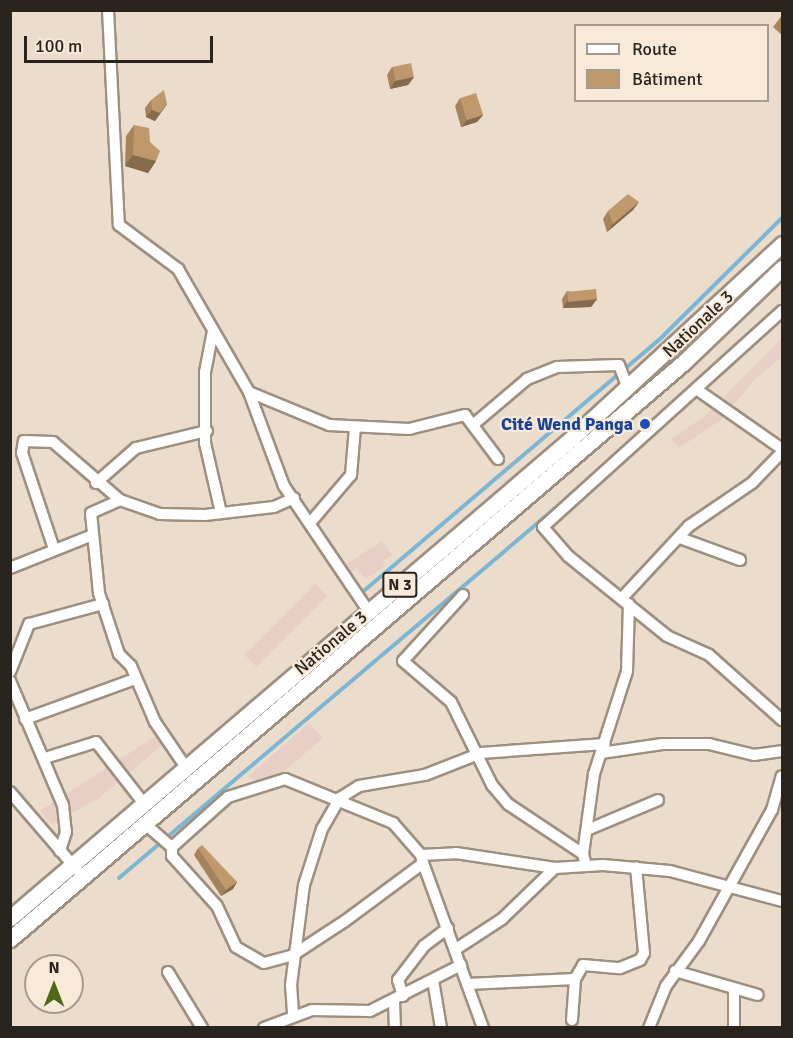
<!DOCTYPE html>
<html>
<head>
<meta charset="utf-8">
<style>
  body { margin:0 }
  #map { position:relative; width:793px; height:1038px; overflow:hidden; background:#ebdccb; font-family:Signika,sans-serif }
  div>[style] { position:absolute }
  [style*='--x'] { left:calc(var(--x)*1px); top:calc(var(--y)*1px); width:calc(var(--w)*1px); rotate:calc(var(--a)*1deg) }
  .commercial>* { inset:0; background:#e7cfc6; transform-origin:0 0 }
  .stream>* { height:4px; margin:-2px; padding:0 2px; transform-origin:2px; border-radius:2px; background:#7bb6d4 }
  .roads { filter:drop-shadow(2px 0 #9e9081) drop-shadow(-2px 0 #9e9081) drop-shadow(0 2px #9e9081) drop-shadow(0 -2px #9e9081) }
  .street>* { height:10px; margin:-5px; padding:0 5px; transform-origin:5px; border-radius:5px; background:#fff }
  .primary>* { height:15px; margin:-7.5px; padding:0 7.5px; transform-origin:7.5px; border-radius:7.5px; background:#fff }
  .wall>* { inset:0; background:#a4835d }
  .shaded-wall>* { inset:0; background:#866a4c }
  .building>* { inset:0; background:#bf986c; transform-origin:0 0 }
  .dots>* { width:16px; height:16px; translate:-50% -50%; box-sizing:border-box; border:3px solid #f8e9d8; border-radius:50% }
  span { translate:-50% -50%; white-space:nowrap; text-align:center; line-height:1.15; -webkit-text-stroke:4.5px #f8e9d8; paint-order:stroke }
  .shield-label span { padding:2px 4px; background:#f8e9d8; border:2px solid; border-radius:4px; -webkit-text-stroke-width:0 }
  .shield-label { font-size:16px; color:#29241e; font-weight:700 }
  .street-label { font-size:18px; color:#29241e }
  .transit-label { font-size:18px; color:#164399; font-weight:700 }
  .right { translate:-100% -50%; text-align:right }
  .frame { position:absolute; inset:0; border:12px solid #29241e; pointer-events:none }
  .legend { position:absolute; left:574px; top:24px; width:195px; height:78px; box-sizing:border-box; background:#f8e9d8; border:2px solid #a59a8e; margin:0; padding:8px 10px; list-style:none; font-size:18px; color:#29241e }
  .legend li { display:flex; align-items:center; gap:12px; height:30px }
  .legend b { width:30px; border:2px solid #a59a8e }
  .north { position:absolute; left:24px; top:954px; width:60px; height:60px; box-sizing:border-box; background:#f8e9d8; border:2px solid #a59a8e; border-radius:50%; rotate:0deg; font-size:16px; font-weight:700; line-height:24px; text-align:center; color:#29241e }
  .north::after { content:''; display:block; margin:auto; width:21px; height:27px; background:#4e681a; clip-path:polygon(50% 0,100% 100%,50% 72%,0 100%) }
  .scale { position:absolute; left:24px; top:36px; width:189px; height:27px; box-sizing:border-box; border:3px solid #29241e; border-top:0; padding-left:8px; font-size:18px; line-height:21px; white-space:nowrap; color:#29241e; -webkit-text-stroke:4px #f8e9d8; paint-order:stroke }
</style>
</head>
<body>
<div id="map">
  <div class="commercial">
    <i style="clip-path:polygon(782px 338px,782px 357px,756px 378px,721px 420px,679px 448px,671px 439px,705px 416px)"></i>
    <i style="clip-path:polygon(382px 541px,392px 555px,382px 562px,385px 567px,365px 579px,357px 567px,349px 573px,343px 566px)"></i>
    <i style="left:315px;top:584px;width:17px;height:100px;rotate:45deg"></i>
    <i style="clip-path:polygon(309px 723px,323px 738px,276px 778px,260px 785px,249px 776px)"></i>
    <i style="clip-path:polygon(162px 732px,167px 741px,98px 799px,52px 824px,40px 811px)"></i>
  </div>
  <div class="stream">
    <i style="--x:359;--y:595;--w:399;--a:-40.4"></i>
    <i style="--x:663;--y:336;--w:168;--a:-44.8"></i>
    <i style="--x:119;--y:878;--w:611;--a:-40.29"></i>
  </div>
  <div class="roads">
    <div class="street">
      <i style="--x:108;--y:10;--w:215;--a:87.1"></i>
      <i style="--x:119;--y:225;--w:74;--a:36.7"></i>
      <i style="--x:178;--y:269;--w:142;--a:60"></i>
      <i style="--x:249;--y:392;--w:100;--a:69.6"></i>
      <i style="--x:284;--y:486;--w:152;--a:56"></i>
      <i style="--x:782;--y:311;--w:322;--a:137.9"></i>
      <i style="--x:543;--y:527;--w:38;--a:49"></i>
      <i style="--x:568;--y:556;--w:127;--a:38.9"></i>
      <i style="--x:667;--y:636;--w:46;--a:24.3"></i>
      <i style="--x:709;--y:655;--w:98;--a:41.7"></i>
      <i style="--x:213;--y:331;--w:42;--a:101"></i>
      <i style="--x:205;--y:372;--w:71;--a:90"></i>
      <i style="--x:205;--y:443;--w:72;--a:77.1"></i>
      <i style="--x:699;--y:391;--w:101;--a:34.9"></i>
      <i style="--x:249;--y:392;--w:87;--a:22.4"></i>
      <i style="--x:329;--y:425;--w:80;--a:2.9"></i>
      <i style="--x:409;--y:429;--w:58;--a:-14"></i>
      <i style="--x:465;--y:415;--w:55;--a:53.1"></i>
      <i style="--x:474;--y:424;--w:70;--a:-40.3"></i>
      <i style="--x:527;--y:379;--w:32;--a:-22"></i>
      <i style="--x:557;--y:367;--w:62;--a:-1.8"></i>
      <i style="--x:619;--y:365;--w:25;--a:69"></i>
      <i style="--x:96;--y:483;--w:53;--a:-41.2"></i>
      <i style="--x:136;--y:448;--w:73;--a:-13.5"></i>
      <i style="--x:310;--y:523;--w:63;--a:-49.5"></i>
      <i style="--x:351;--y:475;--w:48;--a:-85.2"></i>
      <i style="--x:680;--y:538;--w:64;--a:20.1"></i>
      <i style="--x:54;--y:549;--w:101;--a:-108.4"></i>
      <i style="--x:22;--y:453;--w:12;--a:-81"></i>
      <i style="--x:24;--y:441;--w:29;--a:2"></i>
      <i style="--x:53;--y:442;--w:89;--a:40.9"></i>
      <i style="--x:10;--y:568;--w:86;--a:-21.8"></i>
      <i style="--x:463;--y:595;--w:89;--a:132.3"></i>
      <i style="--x:403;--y:661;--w:63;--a:40.5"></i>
      <i style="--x:451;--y:702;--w:93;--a:63.7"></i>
      <i style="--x:492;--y:785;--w:25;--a:50"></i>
      <i style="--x:508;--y:804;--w:90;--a:33.7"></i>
      <i style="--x:583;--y:854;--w:12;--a:76"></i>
      <i style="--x:623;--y:597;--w:97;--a:-47.1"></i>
      <i style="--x:689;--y:526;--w:76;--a:-34.3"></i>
      <i style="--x:752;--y:483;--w:43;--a:-45.9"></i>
      <i style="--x:10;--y:672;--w:52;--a:-68.4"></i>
      <i style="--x:29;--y:624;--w:77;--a:-15.1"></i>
      <i style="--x:10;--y:681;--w:135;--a:66.9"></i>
      <i style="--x:63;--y:805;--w:27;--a:84"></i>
      <i style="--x:66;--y:832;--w:20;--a:108"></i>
      <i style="--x:25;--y:719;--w:117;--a:-20"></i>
      <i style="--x:601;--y:753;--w:62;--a:-8.4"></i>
      <i style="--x:662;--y:744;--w:47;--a:0"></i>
      <i style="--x:709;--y:744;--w:46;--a:13.7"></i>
      <i style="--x:754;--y:755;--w:28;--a:-8"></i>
      <i style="--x:45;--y:758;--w:53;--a:-17.4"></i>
      <i style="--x:96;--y:742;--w:80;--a:52.1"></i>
      <i style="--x:187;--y:769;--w:57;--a:-124.2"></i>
      <i style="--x:155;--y:722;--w:61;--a:-113.2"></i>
      <i style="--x:131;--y:666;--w:17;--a:-135"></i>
      <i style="--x:119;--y:654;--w:64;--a:-108.2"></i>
      <i style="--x:99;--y:593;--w:80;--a:-95.7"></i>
      <i style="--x:91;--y:513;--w:32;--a:-24"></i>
      <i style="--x:120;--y:500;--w:42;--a:19.3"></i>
      <i style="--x:160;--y:514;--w:45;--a:1.3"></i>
      <i style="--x:205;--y:515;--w:69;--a:-6.6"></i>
      <i style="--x:274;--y:507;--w:22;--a:-24"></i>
      <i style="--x:10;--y:792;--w:103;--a:49.3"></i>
      <i style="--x:144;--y:823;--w:37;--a:41"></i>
      <i style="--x:172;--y:847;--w:75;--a:-41.8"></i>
      <i style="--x:228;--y:797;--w:60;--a:-17.5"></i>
      <i style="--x:285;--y:779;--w:117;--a:22.2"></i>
      <i style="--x:393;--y:823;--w:43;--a:48.8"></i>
      <i style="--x:421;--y:855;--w:35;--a:-3"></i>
      <i style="--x:456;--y:853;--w:100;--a:8.6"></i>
      <i style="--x:555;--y:868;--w:48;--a:-3.6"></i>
      <i style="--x:603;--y:865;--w:67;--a:5.1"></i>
      <i style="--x:670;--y:871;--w:116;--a:15"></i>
      <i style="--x:587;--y:830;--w:77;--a:-22.9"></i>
      <i style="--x:172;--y:847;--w:9;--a:90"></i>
      <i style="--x:172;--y:856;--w:67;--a:48"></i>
      <i style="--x:217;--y:906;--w:45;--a:65.1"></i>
      <i style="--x:236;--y:947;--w:32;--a:30"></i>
      <i style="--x:264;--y:963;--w:30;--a:-15"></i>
      <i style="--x:293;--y:955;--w:62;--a:-33.2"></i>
      <i style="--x:345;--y:921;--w:97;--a:-36.6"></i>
      <i style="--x:423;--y:863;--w:8;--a:-104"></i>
      <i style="--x:583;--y:854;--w:81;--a:-82.2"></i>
      <i style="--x:594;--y:774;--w:108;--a:-72.2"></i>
      <i style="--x:627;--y:671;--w:67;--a:-88.3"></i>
      <i style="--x:423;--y:863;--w:176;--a:70"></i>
      <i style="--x:456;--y:949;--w:55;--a:-33.1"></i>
      <i style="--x:502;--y:919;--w:74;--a:-43.9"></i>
      <i style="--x:675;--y:971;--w:86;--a:16.1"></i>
      <i style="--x:168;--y:972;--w:66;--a:58.7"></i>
      <i style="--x:433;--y:980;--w:49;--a:80.5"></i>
      <i style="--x:467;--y:984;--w:108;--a:-2.7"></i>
      <i style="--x:575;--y:979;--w:16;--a:-60"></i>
      <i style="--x:583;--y:965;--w:37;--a:5"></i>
      <i style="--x:620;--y:968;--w:22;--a:-22"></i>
      <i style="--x:640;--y:960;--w:8;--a:-60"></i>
      <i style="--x:644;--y:953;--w:86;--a:-95.3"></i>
      <i style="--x:403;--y:996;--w:17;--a:-107"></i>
      <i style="--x:398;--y:980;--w:43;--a:-52.6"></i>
      <i style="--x:424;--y:946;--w:30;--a:-37"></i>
      <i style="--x:394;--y:1001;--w:27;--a:88"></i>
      <i style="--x:293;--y:1013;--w:28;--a:-94"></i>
      <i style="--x:291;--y:985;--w:101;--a:-82.6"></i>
      <i style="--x:304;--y:885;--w:59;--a:-72.2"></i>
      <i style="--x:322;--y:829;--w:36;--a:-60"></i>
      <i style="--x:340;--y:798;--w:22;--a:-32"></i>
      <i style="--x:359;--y:786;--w:67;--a:-9.5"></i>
      <i style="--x:425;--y:775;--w:60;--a:-21.4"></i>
      <i style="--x:481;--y:753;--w:124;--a:-4.2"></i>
      <i style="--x:572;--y:1020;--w:41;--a:-85.8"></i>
      <i style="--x:264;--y:1028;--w:51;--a:-20.6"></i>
      <i style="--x:312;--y:1010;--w:58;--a:1"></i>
      <i style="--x:370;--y:1011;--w:102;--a:-26.8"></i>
      <i style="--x:649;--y:1028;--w:45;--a:-68"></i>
      <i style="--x:666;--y:986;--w:56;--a:-53.7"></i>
      <i style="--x:699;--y:941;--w:150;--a:-60.9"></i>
      <i style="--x:772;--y:810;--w:35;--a:-74"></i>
      <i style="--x:734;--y:1028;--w:37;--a:-90"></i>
    </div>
    <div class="primary">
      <i style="--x:10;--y:918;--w:739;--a:-40.5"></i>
      <i style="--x:572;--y:438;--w:286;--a:-42.7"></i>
      <i style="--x:10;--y:939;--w:887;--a:-40.57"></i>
      <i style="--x:684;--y:362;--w:136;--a:-43.8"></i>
    </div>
  </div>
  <div class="wall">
    <i style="clip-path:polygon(783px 14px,783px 36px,773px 27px)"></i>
    <i style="clip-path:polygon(392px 67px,414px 77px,408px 85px,390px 89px,387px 75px)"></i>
    <i style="clip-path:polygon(460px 98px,483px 115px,477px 122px,461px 127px,455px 106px)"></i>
    <i style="clip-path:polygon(151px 100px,167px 104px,155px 121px,146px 117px,145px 108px)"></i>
    <i style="clip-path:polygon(134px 125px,150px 142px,156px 161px,148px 173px,125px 166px,126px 136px)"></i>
    <i style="clip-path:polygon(639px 202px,633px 210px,607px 232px,603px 219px,608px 211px)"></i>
    <i style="clip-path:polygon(567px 291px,597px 299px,591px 307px,563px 308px,562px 299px)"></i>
    <i style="clip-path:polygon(198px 848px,237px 882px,233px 889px,221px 896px,194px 855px)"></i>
  </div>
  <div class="shaded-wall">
    <i style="clip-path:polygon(414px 77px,408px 85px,390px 89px,395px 81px)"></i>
    <i style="clip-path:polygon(167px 104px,155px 121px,146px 117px,152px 110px)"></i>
    <i style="clip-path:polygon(483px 115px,477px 122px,461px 127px,467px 120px)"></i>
    <i style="clip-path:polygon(133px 155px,156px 161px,148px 173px,125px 166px)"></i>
    <i style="clip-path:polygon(639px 202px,633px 210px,607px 232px,613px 224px)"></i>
    <i style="clip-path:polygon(597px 299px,591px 307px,563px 308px,568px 300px)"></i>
    <i style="clip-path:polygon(237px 882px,233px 889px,221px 896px,226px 890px)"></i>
  </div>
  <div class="building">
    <i style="left:411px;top:63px;width:14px;height:19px;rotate:78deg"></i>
    <i style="clip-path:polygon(164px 90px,167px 104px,160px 113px,152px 110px,151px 100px)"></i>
    <i style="left:476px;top:93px;width:23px;height:17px;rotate:72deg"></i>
    <i style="clip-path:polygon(134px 125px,149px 128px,150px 142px,160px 151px,156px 161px,133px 155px)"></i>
    <i style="clip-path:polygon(628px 194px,639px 202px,613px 224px,608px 211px)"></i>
    <i style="left:596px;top:289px;width:10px;height:29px;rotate:84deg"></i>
    <i style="clip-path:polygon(202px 845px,237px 882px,226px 890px,198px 848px)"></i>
  </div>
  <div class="dots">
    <i style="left:645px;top:424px;background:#1a4fb4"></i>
  </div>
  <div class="shield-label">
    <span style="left:400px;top:585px">N 3</span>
  </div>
  <div class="street-label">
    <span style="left:698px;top:324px;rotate:-43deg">Nationale 3</span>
    <span style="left:331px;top:643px;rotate:-40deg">Nationale 3</span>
  </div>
  <div class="transit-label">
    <span class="right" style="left:633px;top:424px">Cité Wend Panga</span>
  </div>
  <div class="frame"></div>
  <ul class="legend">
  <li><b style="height:8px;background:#fff"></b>Route</li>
  <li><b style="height:16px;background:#bf986c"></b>Bâtiment</li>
  </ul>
  <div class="north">N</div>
  <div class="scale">100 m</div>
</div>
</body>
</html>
